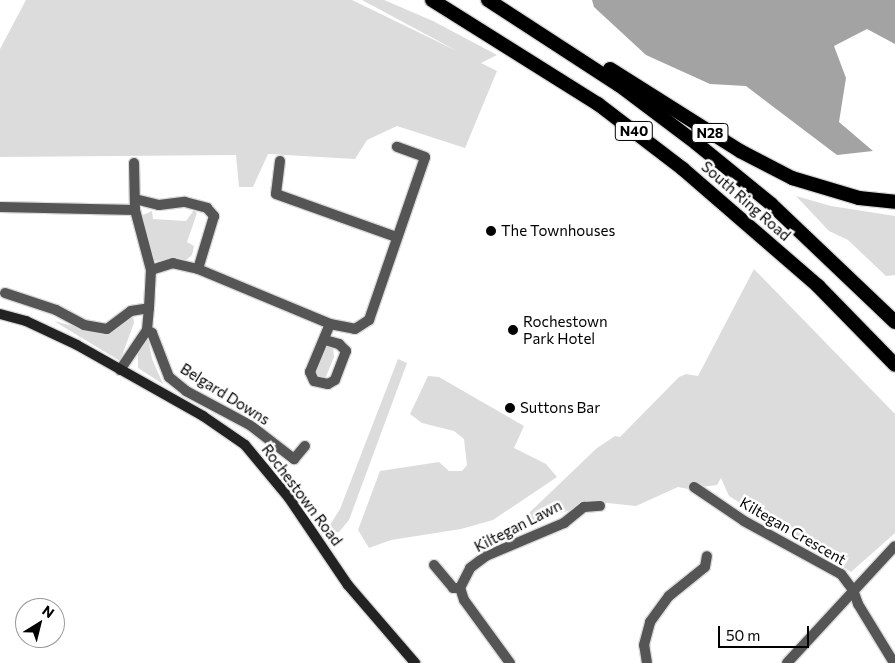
<!DOCTYPE html>
<html>
<head>
<meta charset="utf-8">
<style>
  body { margin:0 }
  #map { position:relative; width:895px; height:663px; overflow:hidden; background:#fff; font-family:Commissioner,sans-serif }
  div>[style] { position:absolute }
  [style*='--x'] { left:calc(var(--x)*1px); top:calc(var(--y)*1px); width:calc(var(--w)*1px); rotate:calc(var(--a)*1deg) }
  .green>* { inset:0; background:#dcdcdc }
  .water>* { inset:0; background:#a3a3a3 }
  .roads { filter:drop-shadow(1px 0 #dbdbdb) drop-shadow(-1px 0 #dbdbdb) drop-shadow(0 1px #dbdbdb) drop-shadow(0 -1px #dbdbdb) }
  .minor>* { height:10px; margin:-5px; padding:0 5px; transform-origin:5px; border-radius:5px; background:#555 }
  .secondary>* { height:10px; margin:-5px; padding:0 5px; transform-origin:5px; border-radius:5px; background:#222 }
  .trunk>* { height:14px; margin:-7px; padding:0 7px; transform-origin:7px; border-radius:7px; background:#000 }
  .dots>* { width:14px; height:14px; translate:-50% -50%; box-sizing:border-box; border:2px solid #fff; border-radius:50% }
  span { translate:-50% -50%; white-space:nowrap; text-align:center; line-height:1.15; -webkit-text-stroke:5px #fff; paint-order:stroke }
  .shield-label span { padding:1px 4px; background:#fff; border:1px solid; border-radius:4px; -webkit-text-stroke-width:0 }
  .shield-label { font-size:14px; color:#000; font-weight:700 }
  .street-label { font-size:15px; color:#000 }
  .poi-label { font-size:15px; color:#000 }
  .left { translate:0 -50%; text-align:left }
  .north { position:absolute; left:15px; top:598px; width:50px; height:50px; box-sizing:border-box; background:#fff; border:1px solid #999; border-radius:50%; rotate:36deg; font-size:14px; font-weight:700; line-height:20px; text-align:center; color:#000 }
  .north::after { content:''; display:block; margin:auto; width:18px; height:22px; background:#000; clip-path:polygon(50% 0,100% 100%,50% 72%,0 100%) }
  .scale { position:absolute; left:718px; top:626px; width:91px; height:22px; box-sizing:border-box; border:2px solid #000; border-top:0; padding-left:6px; font-size:15px; line-height:18px; white-space:nowrap; color:#000; -webkit-text-stroke:4px #fff; paint-order:stroke }
</style>
</head>
<body>
<div id="map">
  <div class="green">
    <i style="clip-path:polygon(26px 0,352px 0,459px 52px,362px 0,384px 0,433px 21px,497px 55px,481px 63px,497px 71px,465px 148px,397px 126px,367px 140px,355px 159px,268px 154px,253px 187px,239px 187px,236px 155px,0 157px,0 49px)"></i>
    <i style="clip-path:polygon(796px 196px,831px 206px,895px 216px,895px 275px,886px 276px,848px 240px,829px 231px)"></i>
    <i style="clip-path:polygon(194px 210px,197px 213px,187px 242px,194px 246px,192px 255px,186px 260px,149px 261px,139px 217px,152px 211px,153px 219px,186px 221px)"></i>
    <i style="clip-path:polygon(754px 269px,895px 414px,895px 533px,851px 572px,729px 496px,721px 478px,717px 485px,702px 487px,695px 482px,688px 489px,678px 487px,636px 506px,598px 502px,530px 522px,528px 514px,597px 448px,615px 436px,620px 437px,679px 377px,686px 374px,698px 376px)"></i>
    <i style="clip-path:polygon(133px 315px,134px 323px,120px 361px,54px 321px,100px 333px,112px 329px)"></i>
    <i style="clip-path:polygon(147px 333px,152px 359px,163px 384px,138px 368px,138px 351px)"></i>
    <i style="clip-path:polygon(326px 344px,333px 347px,334px 357px,325px 379px,315px 378px,314px 369px)"></i>
    <i style="clip-path:polygon(398px 359px,407px 363px,349px 520px,339px 532px,325px 533px,340px 509px)"></i>
    <i style="clip-path:polygon(428px 376px,439px 377px,524px 426px,514px 448px,546px 464px,557px 477px,493px 520px,461px 529px,391px 540px,369px 548px,358px 530px,380px 471px,439px 462px,449px 471px,462px 471px,467px 465px,464px 439px,454px 431px,422px 423px,410px 414px)"></i>
  </div>
  <div class="water">
    <i style="clip-path:polygon(592px 0,895px 0,895px 44px,867px 29px,834px 46px,846px 78px,839px 122px,873px 151px,837px 155px,746px 86px,710px 84px,646px 55px,594px 7px)"></i>
  </div>
  <div class="roads">
    <div class="minor">
      <i style="--x:280;--y:161;--w:33;--a:97"></i>
      <i style="--x:276;--y:194;--w:127;--a:19.7"></i>
      <i style="--x:135;--y:199;--w:25;--a:14"></i>
      <i style="--x:159;--y:205;--w:26;--a:-7"></i>
      <i style="--x:185;--y:202;--w:23;--a:15"></i>
      <i style="--x:207;--y:208;--w:11;--a:49"></i>
      <i style="--x:214;--y:216;--w:55;--a:106.8"></i>
      <i style="--x:198;--y:269;--w:26;--a:-167"></i>
      <i style="--x:173;--y:263;--w:23;--a:162"></i>
      <i style="--x:0;--y:207;--w:135;--a:1.3"></i>
      <i style="--x:198;--y:269;--w:143;--a:22.6"></i>
      <i style="--x:330;--y:324;--w:25;--a:11"></i>
      <i style="--x:355;--y:329;--w:17;--a:-33"></i>
      <i style="--x:369;--y:320;--w:172;--a:-71"></i>
      <i style="--x:425;--y:157;--w:30;--a:-160"></i>
      <i style="--x:5;--y:293;--w:54;--a:18.4"></i>
      <i style="--x:56;--y:310;--w:32;--a:28"></i>
      <i style="--x:84;--y:325;--w:23;--a:10"></i>
      <i style="--x:107;--y:329;--w:30;--a:-37"></i>
      <i style="--x:131;--y:311;--w:18;--a:-9"></i>
      <i style="--x:147;--y:330;--w:6;--a:31"></i>
      <i style="--x:152;--y:333;--w:47;--a:68.9"></i>
      <i style="--x:169;--y:377;--w:22;--a:39"></i>
      <i style="--x:186;--y:391;--w:72;--a:28"></i>
      <i style="--x:250;--y:425;--w:56;--a:37.7"></i>
      <i style="--x:294;--y:459;--w:17;--a:-50"></i>
      <i style="--x:325;--y:340;--w:15;--a:16"></i>
      <i style="--x:339;--y:344;--w:10;--a:45"></i>
      <i style="--x:346;--y:351;--w:31;--a:111"></i>
      <i style="--x:335;--y:380;--w:8;--a:150"></i>
      <i style="--x:328;--y:384;--w:14;--a:-168"></i>
      <i style="--x:314;--y:381;--w:10;--a:-114"></i>
      <i style="--x:310;--y:372;--w:52;--a:-67.4"></i>
      <i style="--x:120;--y:370;--w:48;--a:-56"></i>
      <i style="--x:147;--y:330;--w:22;--a:-85"></i>
      <i style="--x:149;--y:308;--w:38;--a:-87"></i>
      <i style="--x:151;--y:270;--w:62;--a:-104.9"></i>
      <i style="--x:135;--y:210;--w:47;--a:-91.2"></i>
      <i style="--x:694;--y:487;--w:60;--a:34.2"></i>
      <i style="--x:744;--y:521;--w:111;--a:28.7"></i>
      <i style="--x:841;--y:574;--w:20;--a:53"></i>
      <i style="--x:853;--y:590;--w:15;--a:70"></i>
      <i style="--x:858;--y:604;--w:69;--a:58.6"></i>
      <i style="--x:434;--y:565;--w:30;--a:50"></i>
      <i style="--x:453;--y:588;--w:7;--a:0"></i>
      <i style="--x:510;--y:663;--w:78;--a:-126.1"></i>
      <i style="--x:464;--y:600;--w:13;--a:-108"></i>
      <i style="--x:460;--y:588;--w:22;--a:-63"></i>
      <i style="--x:470;--y:568;--w:20;--a:-37"></i>
      <i style="--x:486;--y:556;--w:85;--a:-22.9"></i>
      <i style="--x:564;--y:523;--w:26;--a:-39"></i>
      <i style="--x:584;--y:507;--w:16;--a:-4"></i>
      <i style="--x:647;--y:663;--w:18;--a:-99"></i>
      <i style="--x:644;--y:645;--w:24;--a:-75"></i>
      <i style="--x:650;--y:622;--w:32;--a:-54"></i>
      <i style="--x:669;--y:596;--w:46;--a:-38.9"></i>
      <i style="--x:705;--y:567;--w:11;--a:-80"></i>
      <i style="--x:787;--y:663;--w:159;--a:-47.3"></i>
    </div>
    <div class="secondary">
      <i style="--x:0;--y:314;--w:27;--a:15"></i>
      <i style="--x:26;--y:321;--w:56;--a:25.2"></i>
      <i style="--x:77;--y:345;--w:145;--a:29.4"></i>
      <i style="--x:203;--y:416;--w:51;--a:34.6"></i>
      <i style="--x:245;--y:445;--w:69;--a:50.3"></i>
      <i style="--x:289;--y:498;--w:105;--a:55.9"></i>
      <i style="--x:348;--y:585;--w:103;--a:49.3"></i>
    </div>
    <div class="trunk">
      <i style="--x:432;--y:0;--w:196;--a:32.1"></i>
      <i style="--x:598;--y:104;--w:107;--a:37.4"></i>
      <i style="--x:683;--y:169;--w:179;--a:40.9"></i>
      <i style="--x:818;--y:286;--w:110;--a:45.7"></i>
      <i style="--x:488;--y:0;--w:156;--a:33"></i>
      <i style="--x:619;--y:85;--w:96;--a:37"></i>
      <i style="--x:696;--y:143;--w:97;--a:39.1"></i>
      <i style="--x:771;--y:204;--w:171;--a:43.6"></i>
      <i style="--x:610;--y:69;--w:154;--a:32.2"></i>
      <i style="--x:740;--y:151;--w:59;--a:27.4"></i>
      <i style="--x:792;--y:178;--w:70;--a:16.6"></i>
      <i style="--x:859;--y:198;--w:36;--a:6"></i>
    </div>
  </div>
  <div class="dots">
    <i style="left:491px;top:231px;background:#000"></i>
    <i style="left:513px;top:330px;background:#000"></i>
    <i style="left:510px;top:408px;background:#000"></i>
  </div>
  <div class="shield-label">
    <span style="left:634px;top:131px">N40</span>
    <span style="left:710px;top:133px">N28</span>
  </div>
  <div class="street-label">
    <span style="left:746px;top:201px;rotate:41deg">South Ring Road</span>
    <span style="left:225px;top:394px;rotate:32deg">Belgard Downs</span>
    <span style="left:302px;top:495px;rotate:53deg">Rochestown Road</span>
    <span style="left:518px;top:526px;rotate:-27deg">Kiltegan Lawn</span>
    <span style="left:793px;top:531px;rotate:30deg">Kiltegan Crescent</span>
  </div>
  <div class="poi-label">
    <span class="left" style="left:501px;top:231px">The Townhouses</span>
    <span class="left" style="left:523px;top:330px">Rochestown<br>Park Hotel</span>
    <span class="left" style="left:520px;top:408px">Suttons Bar</span>
  </div>
  <div class="north">N</div>
  <div class="scale">50 m</div>
</div>
</body>
</html>
